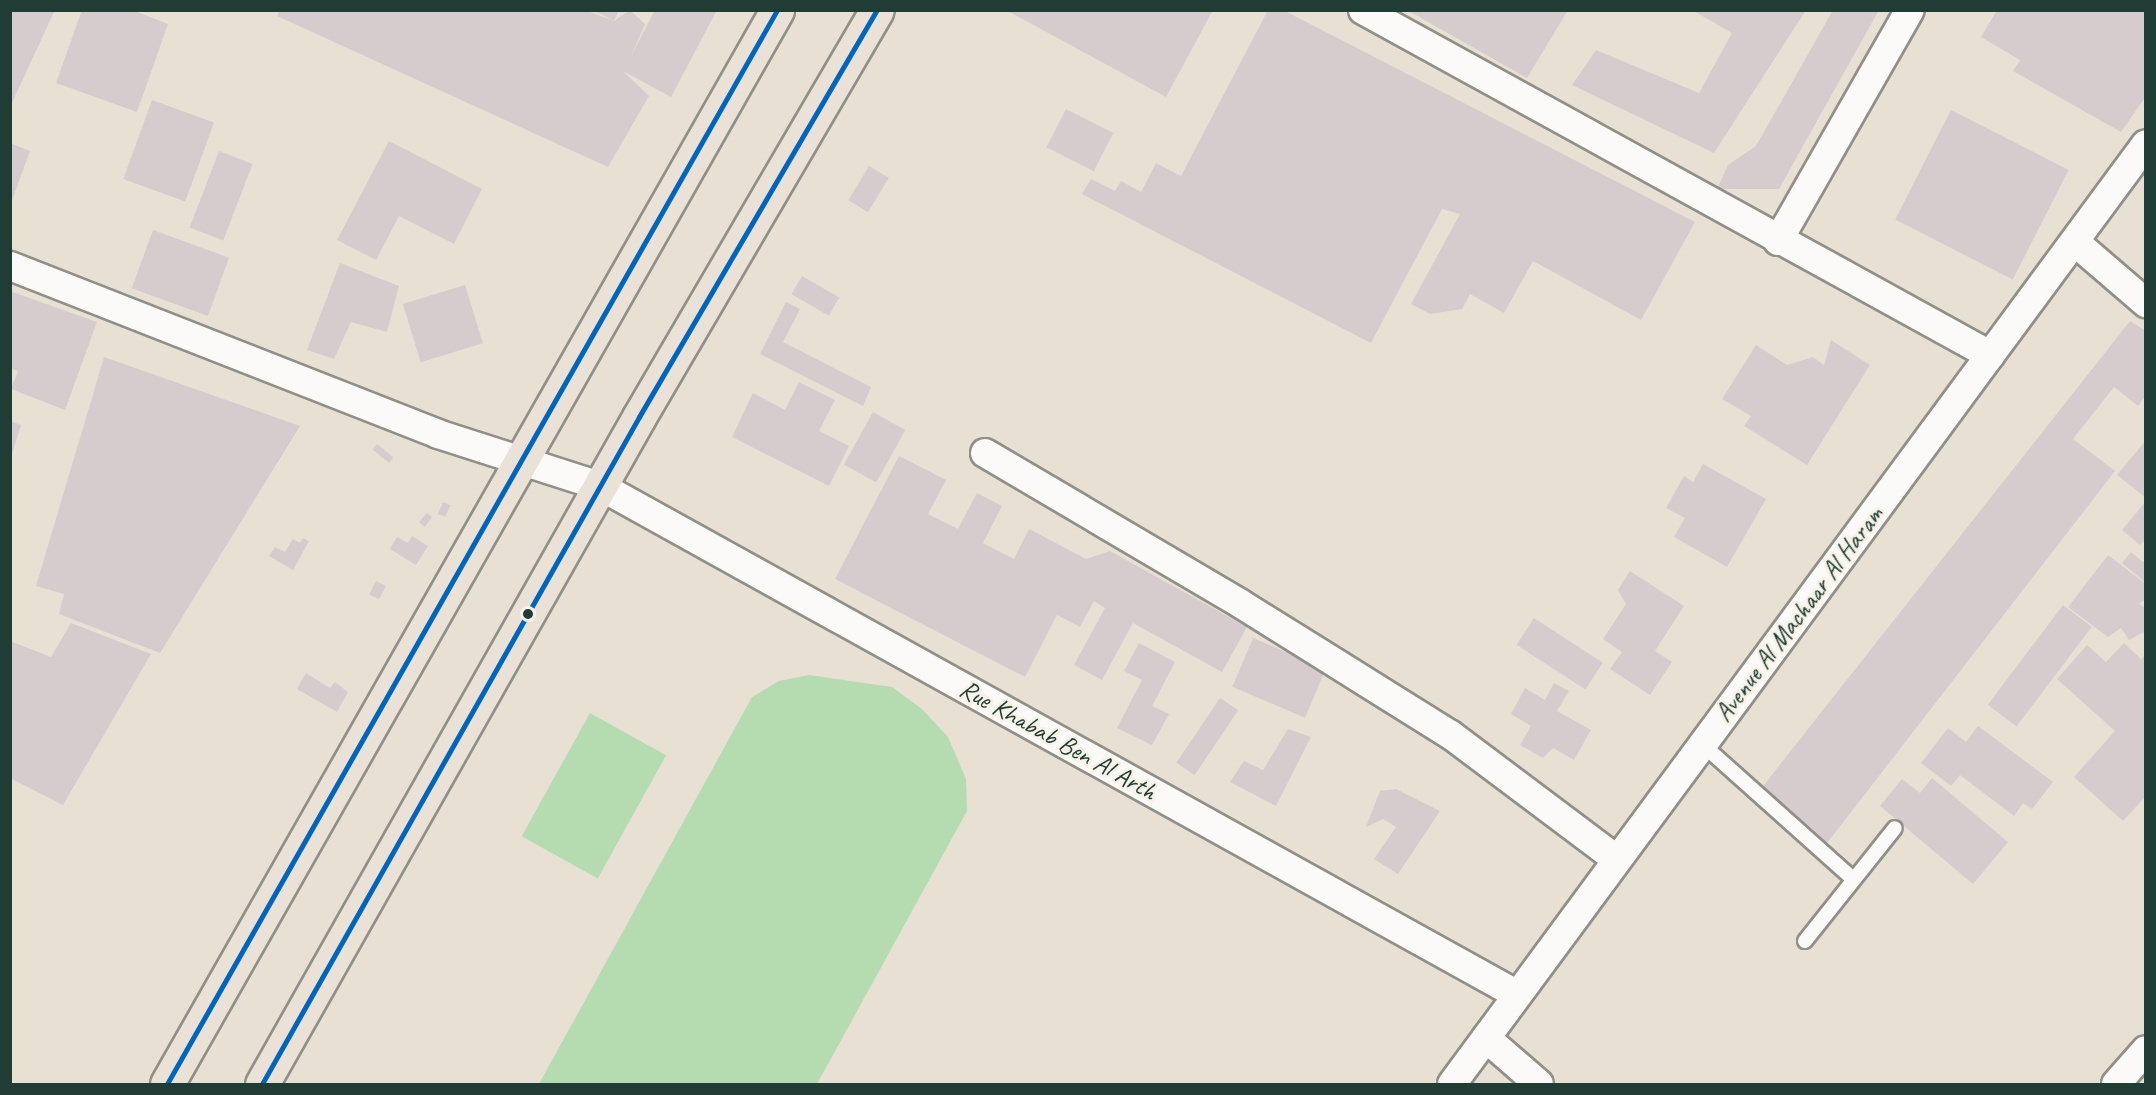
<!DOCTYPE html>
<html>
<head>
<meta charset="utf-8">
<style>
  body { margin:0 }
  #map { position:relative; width:2156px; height:1095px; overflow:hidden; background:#e8e0d2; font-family:Caveat,sans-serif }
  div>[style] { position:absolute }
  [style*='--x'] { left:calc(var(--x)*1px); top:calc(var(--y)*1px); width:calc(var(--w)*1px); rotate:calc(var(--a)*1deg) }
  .green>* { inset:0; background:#b5dcb1; transform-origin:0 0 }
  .building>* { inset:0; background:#d7cccd; transform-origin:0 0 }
  .roads { filter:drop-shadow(2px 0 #8f9087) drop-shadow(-2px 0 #8f9087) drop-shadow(0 2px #8f9087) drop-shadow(0 -2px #8f9087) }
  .lane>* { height:14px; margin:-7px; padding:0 7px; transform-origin:7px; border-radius:7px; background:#fcfaf8 }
  .street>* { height:28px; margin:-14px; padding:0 14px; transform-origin:14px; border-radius:14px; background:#fcfaf8 }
  .primary>* { height:33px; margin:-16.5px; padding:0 16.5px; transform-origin:16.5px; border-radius:16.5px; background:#ebe2d7 }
  .bus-1>* { height:4.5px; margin:-2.25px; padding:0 2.25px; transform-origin:2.25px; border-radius:2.25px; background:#0065bd }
  .dots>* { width:16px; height:16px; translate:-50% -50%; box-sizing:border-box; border:3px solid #f7f3e8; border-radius:50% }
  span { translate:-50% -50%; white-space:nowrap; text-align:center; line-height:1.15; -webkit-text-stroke:6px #f7f3e8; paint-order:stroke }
  .street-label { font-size:26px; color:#1f3d34 }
  .frame { position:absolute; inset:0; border:12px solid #1f3d34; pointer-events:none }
</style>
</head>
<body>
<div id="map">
  <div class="green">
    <i style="clip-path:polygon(809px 675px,892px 687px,922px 709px,948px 737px,966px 779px,967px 811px,817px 1084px,539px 1084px,752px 697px,779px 681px)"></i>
    <i style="left:590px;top:713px;width:87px;height:141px;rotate:29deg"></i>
  </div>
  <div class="building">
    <i style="clip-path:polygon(10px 10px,55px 10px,10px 107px)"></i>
    <i style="clip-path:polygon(82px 10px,132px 10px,168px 24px,137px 112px,56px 83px)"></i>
    <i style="clip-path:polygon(280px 10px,585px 10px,614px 21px,630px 10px,645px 24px,631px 56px,655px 10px,717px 10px,671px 97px,623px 71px,649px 96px,608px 167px,277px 16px)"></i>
    <i style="clip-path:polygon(593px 10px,619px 10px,614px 21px)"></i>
    <i style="clip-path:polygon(1006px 10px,1213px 10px,1166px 97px)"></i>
    <i style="clip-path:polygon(1268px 10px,1283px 10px,1695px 222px,1641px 320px,1533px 261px,1504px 313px,1470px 294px,1462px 309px,1430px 314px,1411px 304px,1460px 214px,1442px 209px,1371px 343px,1082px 194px,1091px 179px,1115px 191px,1121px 181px,1141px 192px,1156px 163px,1181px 176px)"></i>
    <i style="clip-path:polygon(1407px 10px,1568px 10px,1527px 78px)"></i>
    <i style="clip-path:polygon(1692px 10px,1806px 10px,1714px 153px,1572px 85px,1596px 50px,1699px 93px,1732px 33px)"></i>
    <i style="clip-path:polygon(1833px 10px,1879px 10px,1779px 189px,1717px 189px,1728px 165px,1756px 146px)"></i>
    <i style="clip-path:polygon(1997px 10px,2146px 10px,2146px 96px,2121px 132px,2013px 71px,2020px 60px,1981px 37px)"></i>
    <i style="left:152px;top:100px;width:66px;height:84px;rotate:20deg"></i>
    <i style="left:1066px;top:109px;width:53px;height:43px;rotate:27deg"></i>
    <i style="left:1951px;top:110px;width:132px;height:123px;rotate:27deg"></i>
    <i style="clip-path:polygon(389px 141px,482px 189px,454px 244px,399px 216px,376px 260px,337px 240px)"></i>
    <i style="clip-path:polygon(10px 143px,30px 151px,11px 203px,10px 203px)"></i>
    <i style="left:219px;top:151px;width:36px;height:82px;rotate:21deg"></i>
    <i style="left:869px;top:166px;width:23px;height:40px;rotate:31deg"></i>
    <i style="left:153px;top:230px;width:81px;height:62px;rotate:20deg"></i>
    <i style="clip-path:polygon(340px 263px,399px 286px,387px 332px,351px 322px,334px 359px,307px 350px)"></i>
    <i style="left:802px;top:276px;width:43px;height:21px;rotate:30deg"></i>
    <i style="left:465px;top:285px;width:61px;height:65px;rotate:73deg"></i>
    <i style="clip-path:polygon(10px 291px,97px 322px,65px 410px,11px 389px,18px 371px,10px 368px)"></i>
    <i style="clip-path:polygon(786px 302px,800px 309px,783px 342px,871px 387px,863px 406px,760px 354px)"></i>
    <i style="clip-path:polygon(2130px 321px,2146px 331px,2146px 395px,2138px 406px,2114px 387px,2073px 439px,2115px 471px,1824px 847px,1763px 786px)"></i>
    <i style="clip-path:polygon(1831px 340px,1870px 365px,1807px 465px,1744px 426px,1751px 416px,1722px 399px,1756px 345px,1787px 365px,1813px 357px,1824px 365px)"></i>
    <i style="clip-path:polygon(104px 357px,300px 426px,160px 653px,59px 614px,64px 594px,36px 586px)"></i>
    <i style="clip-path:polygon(799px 382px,835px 400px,819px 431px,849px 446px,829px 486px,732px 437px,753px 393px,785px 410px)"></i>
    <i style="left:873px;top:412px;width:37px;height:60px;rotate:29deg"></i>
    <i style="clip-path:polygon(10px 421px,21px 425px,11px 457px,10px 457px)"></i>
    <i style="clip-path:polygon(2146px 440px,2146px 498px,2117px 475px)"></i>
    <i style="left:377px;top:444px;width:21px;height:7px;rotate:39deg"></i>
    <i style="clip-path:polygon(899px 456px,946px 480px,928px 514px,958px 529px,977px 493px,1002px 506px,983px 543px,1014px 559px,1029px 529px,1086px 559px,1110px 551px,1247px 627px,1222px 672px,1133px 623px,1102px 680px,1074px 665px,1105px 608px,1094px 601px,1080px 627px,1057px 615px,1025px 677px,835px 579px)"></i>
    <i style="clip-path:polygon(1703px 464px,1766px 499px,1727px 567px,1674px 537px,1685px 518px,1666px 508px,1684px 476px,1693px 482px)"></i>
    <i style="clip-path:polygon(2146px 501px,2146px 539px,2140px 545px,2122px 530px)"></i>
    <i style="left:443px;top:502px;width:8px;height:13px;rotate:23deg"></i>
    <i style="clip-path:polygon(427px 513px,432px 517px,425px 527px,419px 522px)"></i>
    <i style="clip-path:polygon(412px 536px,428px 546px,416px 565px,390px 549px,397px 537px,408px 543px)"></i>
    <i style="clip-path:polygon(303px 538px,309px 541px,293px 570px,269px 556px,275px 547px,285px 552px,293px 539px,300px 543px)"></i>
    <i style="clip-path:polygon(2131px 552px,2143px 562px,2146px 559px,2146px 583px,2122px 563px)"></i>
    <i style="clip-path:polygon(2108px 555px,2146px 584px,2146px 599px,2139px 604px,2146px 608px,2146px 631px,2129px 640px,2121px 628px,2108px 637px,2068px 607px)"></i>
    <i style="clip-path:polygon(1630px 571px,1684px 606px,1655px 651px,1672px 662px,1650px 695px,1610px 669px,1622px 652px,1603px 639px,1626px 604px,1618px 590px)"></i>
    <i style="left:376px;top:581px;width:11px;height:15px;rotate:27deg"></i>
    <i style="left:2063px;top:605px;width:36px;height:125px;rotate:37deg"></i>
    <i style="left:1534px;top:618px;width:82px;height:32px;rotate:33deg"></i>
    <i style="clip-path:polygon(71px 623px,151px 654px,63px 805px,10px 778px,10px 641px,51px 657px)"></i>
    <i style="left:1253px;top:638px;width:79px;height:53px;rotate:23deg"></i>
    <i style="clip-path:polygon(1139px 643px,1175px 662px,1152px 706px,1169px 714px,1152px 745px,1117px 728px,1142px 680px,1124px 671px)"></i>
    <i style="clip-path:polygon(2124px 643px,2141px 659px,2146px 654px,2146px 796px,2123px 821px,2074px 777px,2115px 731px,2057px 679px,2087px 645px,2106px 662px)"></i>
    <i style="clip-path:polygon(306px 673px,330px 688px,335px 682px,348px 692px,337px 712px,297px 689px)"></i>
    <i style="clip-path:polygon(1554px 683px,1569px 691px,1557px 711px,1591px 730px,1574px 760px,1553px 748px,1543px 758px,1520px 745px,1531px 726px,1511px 714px,1525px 688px,1545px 700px)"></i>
    <i style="left:1220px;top:698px;width:22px;height:78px;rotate:34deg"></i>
    <i style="clip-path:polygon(1978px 726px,2053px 782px,2032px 809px,2023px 803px,2014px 816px,1960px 775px,1951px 786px,1921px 763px,1948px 728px,1966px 742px)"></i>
    <i style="clip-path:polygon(1288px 729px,1311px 737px,1276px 806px,1230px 782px,1244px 761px,1263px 770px)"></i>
    <i style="clip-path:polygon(1932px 778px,2008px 842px,1973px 884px,1880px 806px,1902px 779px,1920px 793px)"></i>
    <i style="clip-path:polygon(1396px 789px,1440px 811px,1398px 874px,1374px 859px,1396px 827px,1383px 819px,1366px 827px,1380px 791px)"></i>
  </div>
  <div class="roads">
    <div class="lane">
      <i style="--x:1702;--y:744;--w:203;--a:41.8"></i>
      <i style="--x:1805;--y:941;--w:144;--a:-51.5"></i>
    </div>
    <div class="street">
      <i style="--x:1363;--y:10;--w:716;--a:28.82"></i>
      <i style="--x:1778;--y:241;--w:266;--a:-60.3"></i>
      <i style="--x:2075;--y:242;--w:94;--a:40.7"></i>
      <i style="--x:10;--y:266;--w:460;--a:21.4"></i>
      <i style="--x:438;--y:434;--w:170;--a:17.8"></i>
      <i style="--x:600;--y:486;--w:1047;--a:29.01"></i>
      <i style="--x:985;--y:453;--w:297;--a:30.5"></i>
      <i style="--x:1241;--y:604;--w:248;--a:32"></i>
      <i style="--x:1451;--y:735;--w:206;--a:36.9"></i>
      <i style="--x:1486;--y:1038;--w:70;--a:41"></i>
      <i style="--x:1452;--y:1084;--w:1168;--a:-53.56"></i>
      <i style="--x:2116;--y:1084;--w:45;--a:-48.6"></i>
    </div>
    <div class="primary">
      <i style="--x:167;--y:1084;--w:1235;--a:-60.4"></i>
      <i style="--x:262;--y:1084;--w:766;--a:-60.52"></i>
      <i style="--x:639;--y:417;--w:471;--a:-59.7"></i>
    </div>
  </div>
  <div class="bus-1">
    <i style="--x:167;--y:1084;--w:1235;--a:-60.4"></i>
    <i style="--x:262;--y:1084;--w:766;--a:-60.52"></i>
    <i style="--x:639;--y:417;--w:471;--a:-59.7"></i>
  </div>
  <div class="dots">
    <i style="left:528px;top:614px;background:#1f3d34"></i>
  </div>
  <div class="street-label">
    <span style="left:1799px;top:614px;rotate:-53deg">Avenue Al Machaar Al Haram</span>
    <span style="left:1058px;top:740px;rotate:29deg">Rue Khabab Ben Al Arth</span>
  </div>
  <div class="frame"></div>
</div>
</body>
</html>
